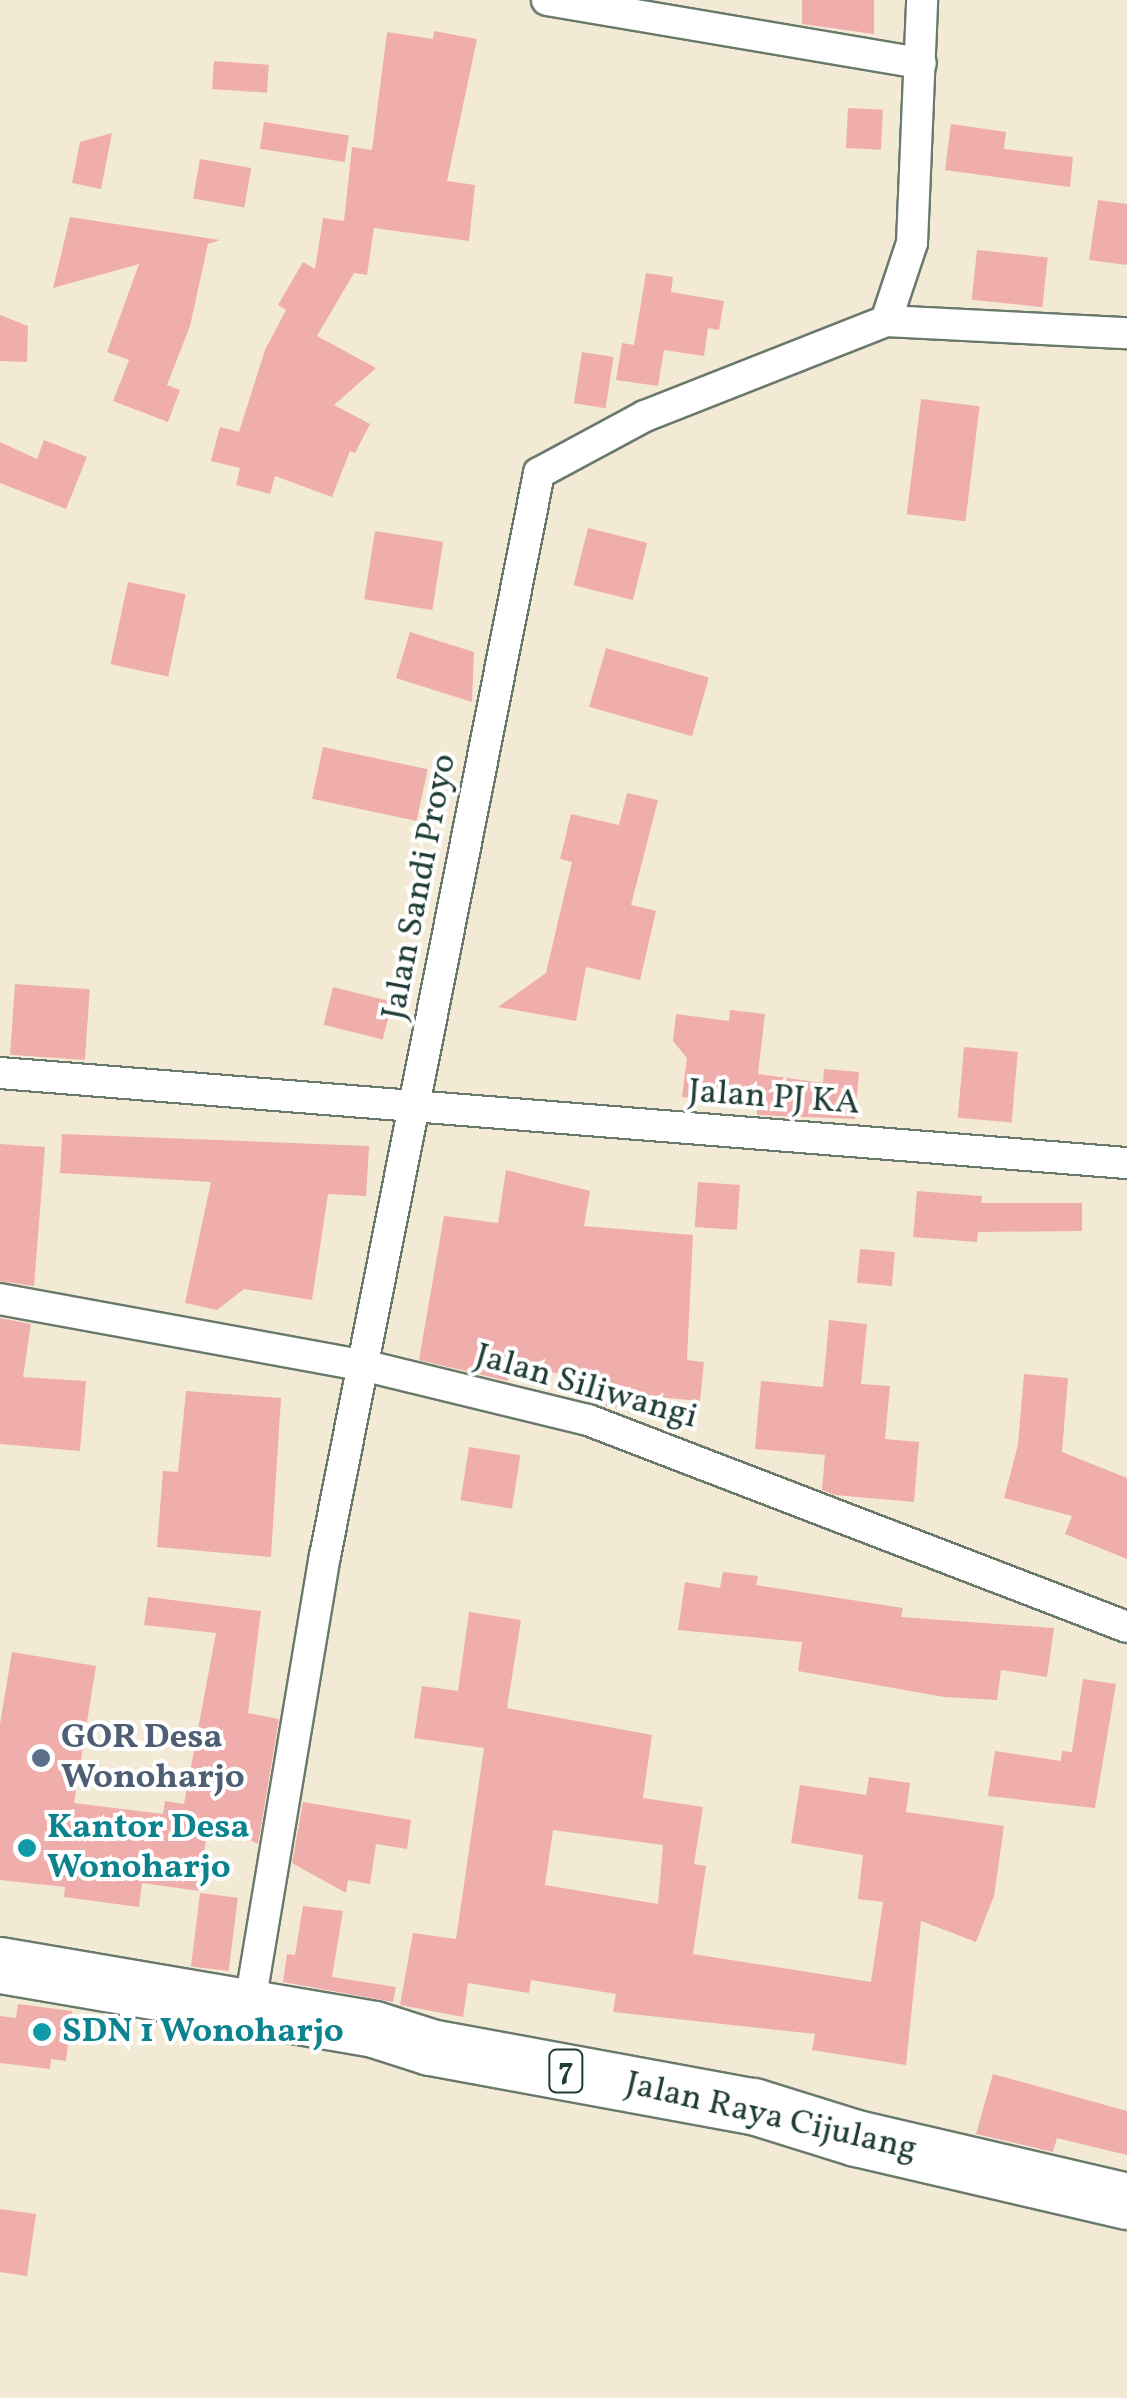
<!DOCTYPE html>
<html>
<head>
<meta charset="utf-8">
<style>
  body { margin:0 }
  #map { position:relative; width:1127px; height:2398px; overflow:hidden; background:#f2ead4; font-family:Vollkorn,serif }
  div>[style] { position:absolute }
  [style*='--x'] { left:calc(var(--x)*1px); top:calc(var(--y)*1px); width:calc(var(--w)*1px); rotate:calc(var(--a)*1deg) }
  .building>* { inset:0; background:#efaeab; transform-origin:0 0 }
  .roads { filter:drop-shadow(2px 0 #697a6c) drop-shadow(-2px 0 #697a6c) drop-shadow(0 2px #697a6c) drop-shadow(0 -2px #697a6c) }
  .street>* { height:30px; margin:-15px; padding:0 15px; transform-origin:15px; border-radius:15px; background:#fff }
  .highway>* { height:55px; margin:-27.5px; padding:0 27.5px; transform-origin:27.5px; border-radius:27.5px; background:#fff }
  .dots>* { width:28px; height:28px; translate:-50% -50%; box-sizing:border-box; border:5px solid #fff; border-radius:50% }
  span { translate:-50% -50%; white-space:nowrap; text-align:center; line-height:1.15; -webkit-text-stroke:8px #fff; paint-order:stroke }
  .shield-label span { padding:2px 8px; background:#fff; border:2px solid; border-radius:8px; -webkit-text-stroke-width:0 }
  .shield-label { font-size:32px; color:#1f3d34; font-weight:700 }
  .street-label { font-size:35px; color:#1f3d34 }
  .service-label { font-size:35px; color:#4e5e75; font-weight:700 }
  .left { translate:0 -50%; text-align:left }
  .culture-label { font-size:35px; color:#0d838f; font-weight:700 }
</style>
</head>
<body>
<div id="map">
  <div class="building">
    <i style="clip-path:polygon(802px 0,874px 0,874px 34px,802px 24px)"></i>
    <i style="clip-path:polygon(434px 31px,477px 39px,447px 181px,475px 185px,469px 241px,374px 228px,367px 275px,354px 273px,317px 336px,376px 368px,334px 405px,370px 424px,355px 453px,350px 451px,332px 497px,275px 476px,270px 494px,236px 485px,240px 468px,211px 461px,220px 427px,239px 432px,265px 350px,286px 310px,278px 305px,303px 262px,315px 269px,323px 218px,344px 221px,352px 147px,372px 150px,387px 32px,433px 39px)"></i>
    <i style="left:214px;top:61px;width:55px;height:28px;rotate:4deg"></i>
    <i style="left:848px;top:108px;width:35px;height:40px;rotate:3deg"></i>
    <i style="left:264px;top:122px;width:86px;height:27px;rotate:9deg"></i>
    <i style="clip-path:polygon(951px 124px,1006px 132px,1004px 149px,1073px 157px,1070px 187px,945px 170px)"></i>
    <i style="clip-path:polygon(112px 133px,101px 189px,72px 183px,80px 142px)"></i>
    <i style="left:200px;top:159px;width:52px;height:40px;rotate:10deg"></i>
    <i style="clip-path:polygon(1098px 200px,1127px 204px,1127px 265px,1089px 260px)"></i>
    <i style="clip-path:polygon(70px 217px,220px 240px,208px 244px,190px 326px,167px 385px,180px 390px,168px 422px,113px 401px,129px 360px,107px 352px,139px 264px,53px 288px)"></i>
    <i style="left:977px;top:250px;width:71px;height:50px;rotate:6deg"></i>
    <i style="clip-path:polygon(646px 273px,673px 277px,671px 292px,724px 301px,719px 330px,708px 328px,704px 356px,664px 350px,658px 386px,616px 380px,622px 343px,634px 345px)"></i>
    <i style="clip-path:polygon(0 315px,28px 326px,27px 362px,0 361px)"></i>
    <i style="left:582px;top:352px;width:32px;height:52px;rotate:9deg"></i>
    <i style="left:921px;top:399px;width:59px;height:116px;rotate:7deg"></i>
    <i style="clip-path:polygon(44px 440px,87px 457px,66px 509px,0 483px,0 442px,37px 459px)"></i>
    <i style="left:588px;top:528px;width:61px;height:59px;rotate:14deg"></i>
    <i style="left:375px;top:531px;width:69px;height:69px;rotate:9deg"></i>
    <i style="left:128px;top:582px;width:59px;height:84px;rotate:12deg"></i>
    <i style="clip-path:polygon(410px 632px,474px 652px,472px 702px,396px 678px)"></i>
    <i style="left:606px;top:648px;width:107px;height:61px;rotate:16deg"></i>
    <i style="left:323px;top:747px;width:107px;height:53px;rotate:12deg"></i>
    <i style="clip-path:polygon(627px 793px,658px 800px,631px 905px,656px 911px,640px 980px,586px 967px,576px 1021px,498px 1007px,546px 973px,572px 862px,560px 859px,571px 814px,619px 825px)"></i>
    <i style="left:15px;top:984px;width:75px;height:71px;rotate:4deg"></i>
    <i style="left:333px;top:987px;width:61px;height:39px;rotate:14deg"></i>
    <i style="clip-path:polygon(730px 1010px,765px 1014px,758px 1074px,823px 1083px,824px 1069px,859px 1072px,855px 1119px,757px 1115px,757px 1106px,682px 1097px,687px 1058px,673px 1041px,676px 1014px,729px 1021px)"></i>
    <i style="left:964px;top:1047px;width:54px;height:71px;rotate:5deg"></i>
    <i style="clip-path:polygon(62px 1134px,369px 1146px,366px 1196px,328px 1194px,312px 1300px,244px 1289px,217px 1310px,185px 1303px,211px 1182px,60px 1173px)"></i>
    <i style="clip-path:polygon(0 1144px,45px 1147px,34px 1286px,0 1281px)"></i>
    <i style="clip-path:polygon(506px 1170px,590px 1191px,584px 1226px,693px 1235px,687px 1360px,704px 1362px,700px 1401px,657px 1397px,656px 1410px,604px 1406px,606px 1381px,511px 1366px,508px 1381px,419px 1360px,444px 1216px,498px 1223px)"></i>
    <i style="left:698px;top:1182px;width:42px;height:45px;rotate:4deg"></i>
    <i style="clip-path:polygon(917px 1191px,982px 1196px,981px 1203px,1082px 1203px,1082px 1231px,978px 1232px,977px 1242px,913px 1237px)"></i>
    <i style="left:860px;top:1249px;width:35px;height:34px;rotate:5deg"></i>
    <i style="clip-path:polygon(0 1318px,31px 1324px,23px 1377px,86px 1381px,80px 1451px,0 1444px)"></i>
    <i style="clip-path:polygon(829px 1320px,867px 1324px,861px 1384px,890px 1386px,885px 1439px,919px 1442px,914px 1502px,835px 1495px,822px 1490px,825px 1455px,755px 1449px,761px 1381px,823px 1387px)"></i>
    <i style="clip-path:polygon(1024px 1374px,1068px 1378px,1062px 1452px,1127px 1478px,1127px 1559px,1065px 1534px,1072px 1516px,1004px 1498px,1018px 1445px)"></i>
    <i style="clip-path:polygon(186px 1391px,281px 1398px,271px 1557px,157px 1547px,163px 1471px,178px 1472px)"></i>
    <i style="left:469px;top:1447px;width:52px;height:54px;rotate:9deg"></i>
    <i style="clip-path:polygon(723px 1572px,758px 1576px,756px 1585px,903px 1608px,901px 1617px,1054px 1628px,1047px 1677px,1001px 1670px,997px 1700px,944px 1697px,798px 1671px,802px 1642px,678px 1630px,685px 1582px,720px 1588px)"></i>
    <i style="clip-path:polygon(148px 1597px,261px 1611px,248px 1713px,279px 1719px,258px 1844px,209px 1818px,199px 1891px,142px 1883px,139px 1907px,64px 1897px,65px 1887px,0 1880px,0 1724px,12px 1652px,96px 1666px,74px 1803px,163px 1814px,165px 1801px,184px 1804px,216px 1633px,144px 1625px)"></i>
    <i style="clip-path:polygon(evenodd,469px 1612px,521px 1620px,507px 1708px,652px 1735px,643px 1798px,703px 1807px,694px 1864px,706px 1866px,693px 1954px,871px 1982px,883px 1902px,858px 1899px,863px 1855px,791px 1843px,800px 1785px,866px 1795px,869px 1777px,910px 1783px,906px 1812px,1004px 1826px,994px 1896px,976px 1942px,921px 1921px,906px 2065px,812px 2050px,815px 2034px,613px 2012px,616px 1994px,531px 1980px,529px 1993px,468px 1983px,463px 2017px,400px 2005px,413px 1933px,456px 1939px,484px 1748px,414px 1738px,422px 1686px,458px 1691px,469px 1612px,553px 1830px,663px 1845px,658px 1904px,545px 1885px,553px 1830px)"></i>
    <i style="clip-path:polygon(1083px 1679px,1116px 1684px,1095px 1808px,988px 1796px,995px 1751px,1061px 1761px,1062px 1751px,1072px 1752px)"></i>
    <i style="clip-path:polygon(303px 1802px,411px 1820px,407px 1849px,376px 1844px,370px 1884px,348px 1880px,346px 1893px,292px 1863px)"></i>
    <i style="left:200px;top:1893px;width:38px;height:74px;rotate:7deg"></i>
    <i style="clip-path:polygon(303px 1906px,343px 1911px,332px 1977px,396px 1987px,393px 2002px,283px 1982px,287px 1954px,295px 1955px)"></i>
    <i style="clip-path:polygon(18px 2004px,72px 2011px,66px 2061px,51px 2059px,50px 2069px,0 2063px,0 2016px,16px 2018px)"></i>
    <i style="clip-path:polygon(993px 2074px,1127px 2111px,1127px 2155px,1057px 2138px,1053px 2152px,976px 2134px)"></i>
    <i style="clip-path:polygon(0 2209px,36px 2214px,27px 2276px,0 2272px)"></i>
  </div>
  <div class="roads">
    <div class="street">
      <i style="--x:547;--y:0;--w:379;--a:9.6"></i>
      <i style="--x:886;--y:321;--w:241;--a:2.9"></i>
      <i style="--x:0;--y:1073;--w:1131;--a:4.57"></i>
      <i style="--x:0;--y:1299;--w:372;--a:10.4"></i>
      <i style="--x:366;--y:1366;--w:228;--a:13.7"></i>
      <i style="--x:588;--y:1420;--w:577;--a:21.01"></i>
      <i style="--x:249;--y:2009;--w:459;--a:-80.5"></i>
      <i style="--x:325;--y:1556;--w:1104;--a:-78.82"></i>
      <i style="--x:539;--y:473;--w:120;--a:-28.3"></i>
      <i style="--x:645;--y:416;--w:259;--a:-21.5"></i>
      <i style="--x:886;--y:321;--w:82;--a:-71.6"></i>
      <i style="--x:912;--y:243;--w:243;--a:-87.6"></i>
    </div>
    <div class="highway">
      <i style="--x:0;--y:1965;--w:379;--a:9.7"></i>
      <i style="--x:374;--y:2029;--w:59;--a:17.8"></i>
      <i style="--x:430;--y:2047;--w:328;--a:10.4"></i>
      <i style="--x:753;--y:2106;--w:108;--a:17.3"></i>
      <i style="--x:856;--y:2138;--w:278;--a:13.1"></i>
    </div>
  </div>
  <div class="dots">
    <i style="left:41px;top:1758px;background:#5c6f8a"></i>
    <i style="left:27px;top:1848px;background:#0f9aa8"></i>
    <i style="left:42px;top:2032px;background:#0f9aa8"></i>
  </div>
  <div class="shield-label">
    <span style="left:566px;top:2071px">7</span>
  </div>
  <div class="street-label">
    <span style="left:420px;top:887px;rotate:-79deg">Jalan Sandi Proyo</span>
    <span style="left:774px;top:1098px;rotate:4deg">Jalan PJ KA</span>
    <span style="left:586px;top:1387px;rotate:16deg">Jalan Siliwangi</span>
    <span style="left:771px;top:2117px;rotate:13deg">Jalan Raya Cijulang</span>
  </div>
  <div class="service-label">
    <span class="left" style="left:61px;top:1758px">GOR Desa<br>Wonoharjo</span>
  </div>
  <div class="culture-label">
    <span class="left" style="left:47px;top:1848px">Kantor Desa<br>Wonoharjo</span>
    <span class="left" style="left:62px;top:2032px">SDN 1 Wonoharjo</span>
  </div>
</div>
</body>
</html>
